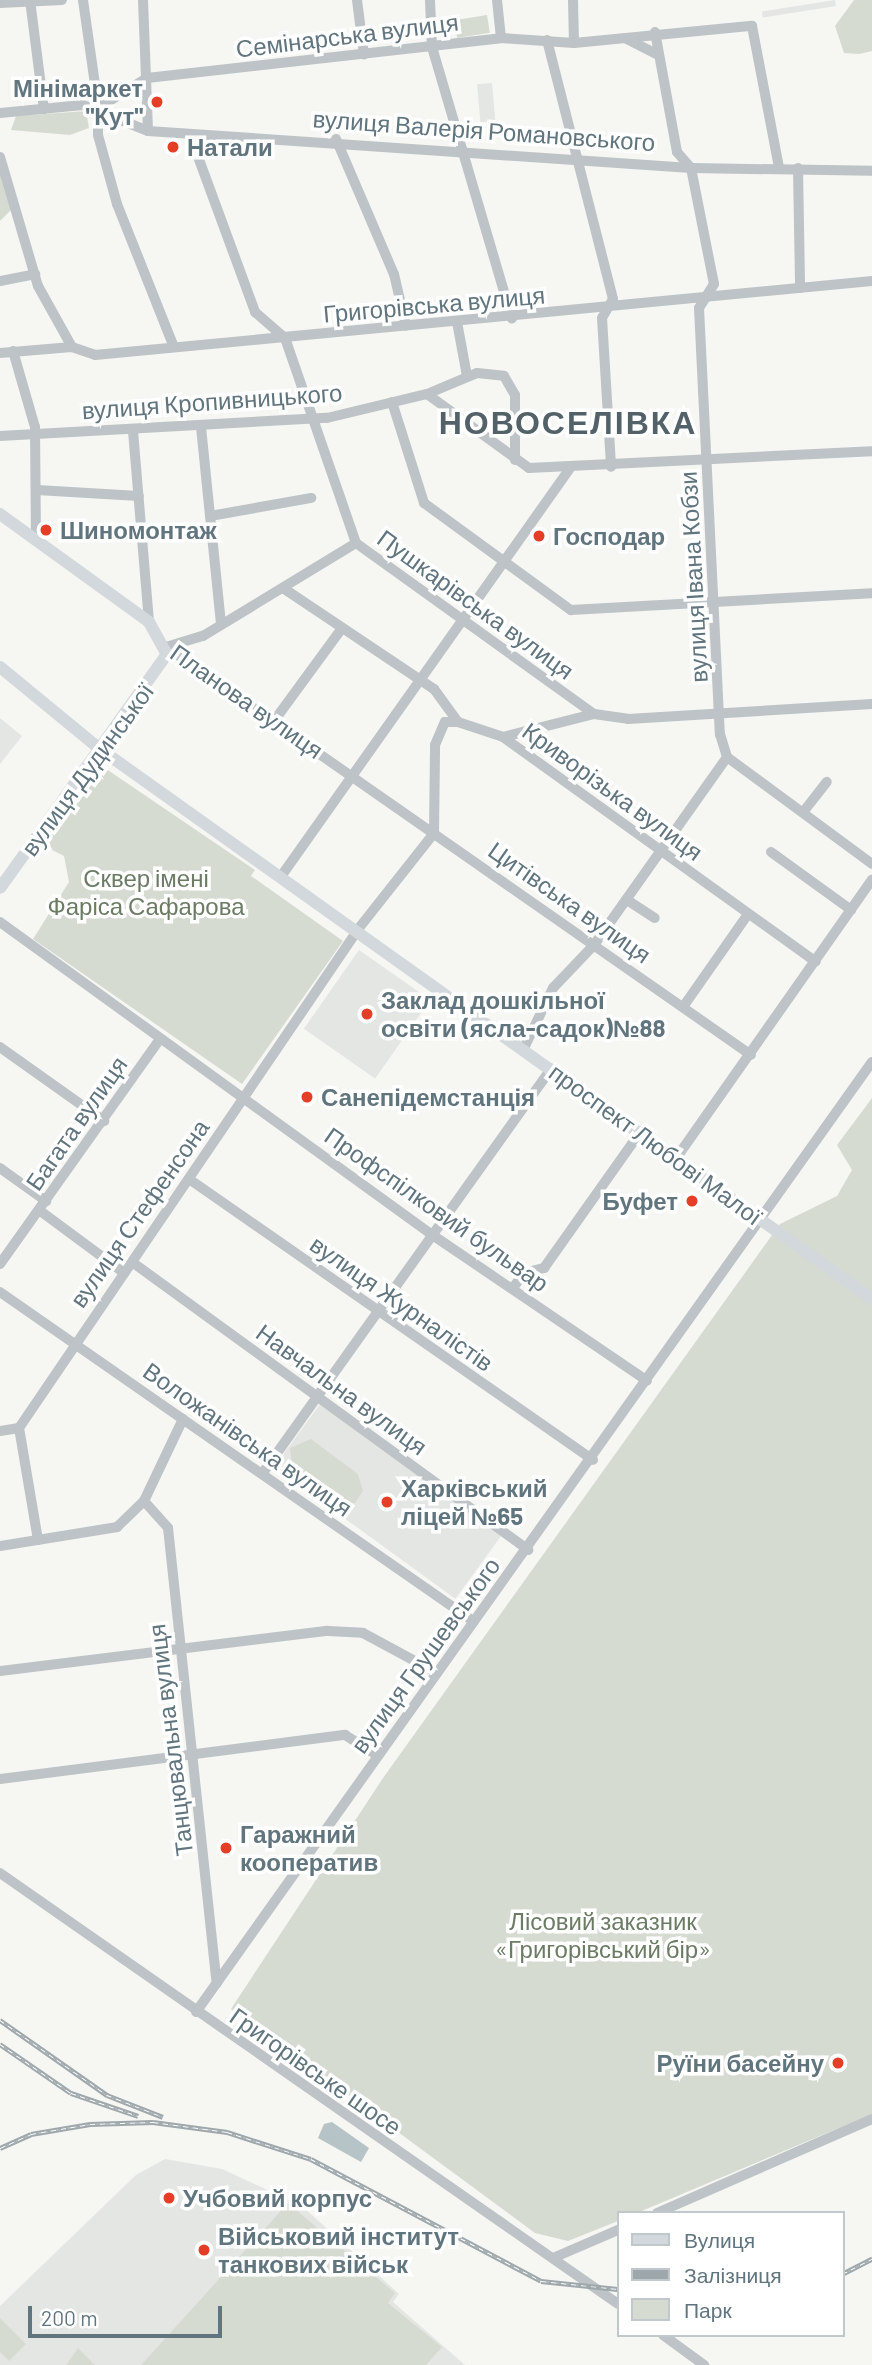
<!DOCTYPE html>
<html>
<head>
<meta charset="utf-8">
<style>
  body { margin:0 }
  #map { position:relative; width:872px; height:2365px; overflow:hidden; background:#f6f6f3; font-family:Barlow,sans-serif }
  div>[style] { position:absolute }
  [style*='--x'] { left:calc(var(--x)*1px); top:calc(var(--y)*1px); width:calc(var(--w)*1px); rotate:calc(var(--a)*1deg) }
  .built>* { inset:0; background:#e4e6e4; transform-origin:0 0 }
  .green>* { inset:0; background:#d6dbd2; transform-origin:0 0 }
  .water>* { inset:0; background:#b6c4c7 }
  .minor>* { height:10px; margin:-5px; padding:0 5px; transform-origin:5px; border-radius:5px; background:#bdc3c6 }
  .major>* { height:12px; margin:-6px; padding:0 6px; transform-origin:6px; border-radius:6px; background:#d2d8db }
  .rail>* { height:4.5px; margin-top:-2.25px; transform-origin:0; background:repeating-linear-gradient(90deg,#fff 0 5px,#9ea7ab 0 10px); box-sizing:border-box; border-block:2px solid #9ea7ab }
  .dots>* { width:19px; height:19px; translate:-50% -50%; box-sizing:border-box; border:4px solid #fff; border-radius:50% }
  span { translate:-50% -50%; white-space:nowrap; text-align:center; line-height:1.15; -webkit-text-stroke:7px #fff; paint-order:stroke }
  .street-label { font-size:24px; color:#61757e }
  .poi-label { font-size:24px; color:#61757e; font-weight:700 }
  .right { translate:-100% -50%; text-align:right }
  .left { translate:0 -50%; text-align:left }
  .park-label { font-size:24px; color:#6b7b64 }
  .district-label { font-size:32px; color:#536269; font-weight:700; letter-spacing:2px }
  .legend { position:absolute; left:617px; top:2211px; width:228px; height:126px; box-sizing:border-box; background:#fff; border:2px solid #c0c8cb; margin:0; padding:9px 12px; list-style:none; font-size:21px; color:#61757e }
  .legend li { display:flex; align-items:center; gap:14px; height:35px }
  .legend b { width:35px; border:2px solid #c0c8cb }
  .scale { position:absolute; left:28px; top:2306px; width:194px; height:32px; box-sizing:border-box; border:4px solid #61757e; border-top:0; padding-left:9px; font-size:21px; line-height:24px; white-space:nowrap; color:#61757e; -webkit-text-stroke:5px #fff; paint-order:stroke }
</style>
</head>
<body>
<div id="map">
  <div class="built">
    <i style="left:835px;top:0;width:6px;height:74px;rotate:81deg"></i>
    <i style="left:492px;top:83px;width:38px;height:15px;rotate:85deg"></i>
    <i style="clip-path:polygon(0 718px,22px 736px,0 764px)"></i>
    <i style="left:359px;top:950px;width:87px;height:96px;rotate:35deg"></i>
    <i style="left:320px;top:1404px;width:224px;height:78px;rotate:36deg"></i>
    <i style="clip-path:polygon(165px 2159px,222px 2169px,302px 2206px,399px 2294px,393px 2302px,465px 2365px,0 2365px,0 2306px,136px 2175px)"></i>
  </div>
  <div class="green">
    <i style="clip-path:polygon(854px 0,872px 0,872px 51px,859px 54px,844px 53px,835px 26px)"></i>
    <i style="left:487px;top:15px;width:18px;height:33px;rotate:81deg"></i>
    <i style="clip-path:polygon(86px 111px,89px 128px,70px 135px,11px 130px,16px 116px)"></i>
    <i style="clip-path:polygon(0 167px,12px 209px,0 221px)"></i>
    <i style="clip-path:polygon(93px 760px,255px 870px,251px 876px,343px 941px,242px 1084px,33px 939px,69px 882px,64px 856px,48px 848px,42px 828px)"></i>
    <i style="clip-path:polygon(872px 1098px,872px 2114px,637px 2213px,618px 2213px,618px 2221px,568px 2241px,535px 2233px,231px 2009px,383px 1778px,780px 1224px,837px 1196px,852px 1170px,837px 1145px)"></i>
    <i style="clip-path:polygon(311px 1439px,358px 1474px,363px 1491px,355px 1503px,334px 1503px,293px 1473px,290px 1448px)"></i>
    <i style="clip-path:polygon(288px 2203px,395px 2293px,388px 2303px,442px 2347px,426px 2365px,141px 2365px)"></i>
    <i style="clip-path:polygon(0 2318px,26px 2344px,9px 2361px,0 2352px)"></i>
    <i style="clip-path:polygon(78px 2348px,95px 2365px,66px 2365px)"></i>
  </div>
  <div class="water">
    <i style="clip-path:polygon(332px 2122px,369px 2148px,361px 2162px,318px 2138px,324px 2124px)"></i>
  </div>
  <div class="minor">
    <i style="--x:30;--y:0;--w:110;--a:82.7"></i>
    <i style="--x:83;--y:0;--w:106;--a:81.9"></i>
    <i style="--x:143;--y:0;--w:131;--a:87.8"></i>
    <i style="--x:357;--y:0;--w:55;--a:82.7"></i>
    <i style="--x:430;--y:0;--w:47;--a:87.6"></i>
    <i style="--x:432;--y:47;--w:283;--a:73.6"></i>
    <i style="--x:497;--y:0;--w:38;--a:84"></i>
    <i style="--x:573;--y:0;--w:43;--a:88.7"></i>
    <i style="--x:0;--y:3;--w:62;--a:-2.8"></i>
    <i style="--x:655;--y:32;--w:122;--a:79.6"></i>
    <i style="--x:677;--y:152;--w:21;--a:49"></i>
    <i style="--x:691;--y:168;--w:118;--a:78.8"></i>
    <i style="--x:714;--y:284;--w:28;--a:122"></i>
    <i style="--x:699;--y:308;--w:427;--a:87.2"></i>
    <i style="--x:720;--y:734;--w:24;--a:73"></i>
    <i style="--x:727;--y:757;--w:180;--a:36.4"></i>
    <i style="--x:625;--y:38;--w:38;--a:27"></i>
    <i style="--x:547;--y:40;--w:267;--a:75.7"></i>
    <i style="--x:613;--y:299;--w:22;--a:120"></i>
    <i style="--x:602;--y:318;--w:149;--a:86.5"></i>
    <i style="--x:98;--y:108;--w:57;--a:-31.5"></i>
    <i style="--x:147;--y:78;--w:356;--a:-6.4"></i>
    <i style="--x:501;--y:38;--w:73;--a:3.9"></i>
    <i style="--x:574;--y:43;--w:179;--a:-5.5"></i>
    <i style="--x:752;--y:26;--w:145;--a:79.2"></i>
    <i style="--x:98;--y:108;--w:27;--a:90"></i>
    <i style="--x:98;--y:135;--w:72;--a:74.6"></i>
    <i style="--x:117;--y:204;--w:154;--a:68.3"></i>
    <i style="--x:0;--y:113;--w:83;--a:-5.5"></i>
    <i style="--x:83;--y:105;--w:70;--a:21.8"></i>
    <i style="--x:148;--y:131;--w:544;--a:3.9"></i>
    <i style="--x:691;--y:168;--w:181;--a:0.9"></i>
    <i style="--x:190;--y:135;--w:189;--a:69.8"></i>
    <i style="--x:255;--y:312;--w:40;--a:41"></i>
    <i style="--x:285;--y:338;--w:217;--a:70.9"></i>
    <i style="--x:356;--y:543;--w:293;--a:35.7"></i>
    <i style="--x:336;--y:139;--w:147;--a:66.8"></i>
    <i style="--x:394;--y:274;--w:53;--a:77"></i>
    <i style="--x:0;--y:157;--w:134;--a:73.6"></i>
    <i style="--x:38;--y:286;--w:70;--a:60.9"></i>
    <i style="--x:798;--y:168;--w:120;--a:89"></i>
    <i style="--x:0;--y:281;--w:36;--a:-11"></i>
    <i style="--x:457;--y:322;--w:55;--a:79.5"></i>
    <i style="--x:13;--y:351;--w:79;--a:73.9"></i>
    <i style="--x:35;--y:427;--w:112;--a:89.5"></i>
    <i style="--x:0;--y:353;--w:72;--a:-4.8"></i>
    <i style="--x:72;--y:347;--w:24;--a:19"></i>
    <i style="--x:95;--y:355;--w:781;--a:-5.44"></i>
    <i style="--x:427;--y:394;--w:54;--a:-22.8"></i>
    <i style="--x:477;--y:373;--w:27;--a:6"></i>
    <i style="--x:504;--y:376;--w:22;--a:60"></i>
    <i style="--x:515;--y:395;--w:65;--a:90"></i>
    <i style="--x:392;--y:402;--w:106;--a:72.4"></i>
    <i style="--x:424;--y:503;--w:182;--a:36.1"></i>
    <i style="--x:571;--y:610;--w:301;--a:-3.2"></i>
    <i style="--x:201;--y:427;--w:197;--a:84.2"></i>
    <i style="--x:133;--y:431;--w:192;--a:85.2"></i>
    <i style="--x:0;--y:436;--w:327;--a:-3.2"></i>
    <i style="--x:327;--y:418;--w:103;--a:-13.5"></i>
    <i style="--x:427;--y:394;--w:126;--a:36"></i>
    <i style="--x:529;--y:468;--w:343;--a:-2.8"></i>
    <i style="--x:37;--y:490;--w:102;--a:3.4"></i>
    <i style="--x:210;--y:516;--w:103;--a:-10.1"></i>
    <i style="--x:283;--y:588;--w:182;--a:33.8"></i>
    <i style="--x:434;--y:689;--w:41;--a:54"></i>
    <i style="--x:458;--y:722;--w:47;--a:18.4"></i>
    <i style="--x:503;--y:737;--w:385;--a:35.7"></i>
    <i style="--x:166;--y:647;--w:713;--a:34.89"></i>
    <i style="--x:166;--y:647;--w:39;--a:-17"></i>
    <i style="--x:203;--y:636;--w:179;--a:-31.3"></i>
    <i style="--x:274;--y:721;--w:115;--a:-53.8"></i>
    <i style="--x:503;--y:737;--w:94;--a:-14.2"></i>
    <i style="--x:594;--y:714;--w:34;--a:8"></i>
    <i style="--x:628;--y:719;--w:244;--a:-3.5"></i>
    <i style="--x:804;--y:811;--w:37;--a:-52"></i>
    <i style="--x:771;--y:852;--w:99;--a:35.9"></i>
    <i style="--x:282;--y:875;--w:497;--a:-54.7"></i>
    <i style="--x:627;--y:900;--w:33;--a:33"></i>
    <i style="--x:0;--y:922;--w:532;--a:35.9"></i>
    <i style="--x:431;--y:1234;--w:261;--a:34.2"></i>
    <i style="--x:683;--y:1007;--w:113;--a:-55"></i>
    <i style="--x:0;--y:1047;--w:128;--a:35.4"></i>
    <i style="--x:524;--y:1048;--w:67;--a:-64.2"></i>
    <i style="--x:553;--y:988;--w:59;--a:-46.4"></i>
    <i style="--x:594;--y:945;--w:230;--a:-54.7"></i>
    <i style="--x:677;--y:1157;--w:339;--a:-54.9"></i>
    <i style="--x:0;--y:1168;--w:57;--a:35.7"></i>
    <i style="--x:189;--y:1179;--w:492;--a:34.8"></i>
    <i style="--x:39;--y:1210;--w:106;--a:36.5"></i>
    <i style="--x:132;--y:1262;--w:490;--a:36"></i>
    <i style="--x:0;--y:1264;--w:276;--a:-54.6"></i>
    <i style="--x:513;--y:1288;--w:19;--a:-54"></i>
    <i style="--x:524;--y:1273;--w:21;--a:-14"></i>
    <i style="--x:544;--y:1268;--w:168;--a:-54.7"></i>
    <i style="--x:0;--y:1292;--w:576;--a:34.82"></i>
    <i style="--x:0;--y:1431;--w:19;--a:-9"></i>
    <i style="--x:262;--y:1474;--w:498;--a:-54.5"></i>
    <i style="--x:144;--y:1501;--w:36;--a:48"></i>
    <i style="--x:168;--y:1528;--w:458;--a:83.9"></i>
    <i style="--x:38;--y:1540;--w:114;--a:-99.6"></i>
    <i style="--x:19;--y:1428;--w:605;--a:-55.78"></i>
    <i style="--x:359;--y:928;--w:121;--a:-51.7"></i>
    <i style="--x:434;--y:833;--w:88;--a:-89.3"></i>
    <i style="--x:435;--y:745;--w:25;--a:-67"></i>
    <i style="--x:445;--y:722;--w:13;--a:0"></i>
    <i style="--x:0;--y:1546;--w:119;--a:-9.2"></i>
    <i style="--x:117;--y:1527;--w:37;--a:-44"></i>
    <i style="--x:144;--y:1501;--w:91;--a:-64.6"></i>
    <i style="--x:0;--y:1671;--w:330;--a:-7"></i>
    <i style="--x:328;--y:1631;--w:35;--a:3"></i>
    <i style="--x:363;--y:1633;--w:84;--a:28.4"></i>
    <i style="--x:0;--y:1779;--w:348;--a:-7.3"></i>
    <i style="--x:345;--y:1735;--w:38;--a:32"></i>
    <i style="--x:0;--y:1873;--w:753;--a:34.89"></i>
    <i style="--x:196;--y:2012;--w:1166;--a:-54.57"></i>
    <i style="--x:657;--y:2213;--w:235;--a:-23.6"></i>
    <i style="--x:553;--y:2258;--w:71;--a:-23.3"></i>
    <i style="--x:663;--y:2335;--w:51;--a:36.2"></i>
  </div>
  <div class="major">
    <i style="--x:0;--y:514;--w:184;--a:35.9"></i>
    <i style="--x:149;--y:622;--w:37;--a:61"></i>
    <i style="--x:167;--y:654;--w:287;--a:125.5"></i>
    <i style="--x:0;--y:667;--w:129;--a:39.4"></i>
    <i style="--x:100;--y:749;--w:948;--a:35.47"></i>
  </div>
  <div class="rail">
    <i style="--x:0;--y:2020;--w:131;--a:35"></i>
    <i style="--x:107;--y:2095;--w:60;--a:21.4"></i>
    <i style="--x:0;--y:2044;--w:86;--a:34.6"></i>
    <i style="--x:71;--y:2093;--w:71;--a:18.9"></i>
    <i style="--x:0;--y:2148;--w:34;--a:-24"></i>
    <i style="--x:31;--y:2134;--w:60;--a:-9.6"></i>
    <i style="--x:90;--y:2124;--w:63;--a:-1.8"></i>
    <i style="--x:153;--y:2122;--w:75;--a:7.7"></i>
    <i style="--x:227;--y:2132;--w:88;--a:17.8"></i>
    <i style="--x:311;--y:2159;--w:260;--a:27.9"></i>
    <i style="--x:541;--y:2281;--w:77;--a:5.9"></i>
    <i style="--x:842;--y:2274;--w:34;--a:-27"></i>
  </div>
  <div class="dots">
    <i style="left:157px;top:102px;background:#e43e26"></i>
    <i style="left:173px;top:147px;background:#e43e26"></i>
    <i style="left:46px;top:530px;background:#e43e26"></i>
    <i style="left:539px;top:536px;background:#e43e26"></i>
    <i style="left:367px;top:1014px;background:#e43e26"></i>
    <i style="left:307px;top:1097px;background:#e43e26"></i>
    <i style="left:692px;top:1201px;background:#e43e26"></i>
    <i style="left:387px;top:1502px;background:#e43e26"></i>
    <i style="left:226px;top:1848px;background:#e43e26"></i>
    <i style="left:838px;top:2063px;background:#e43e26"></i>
    <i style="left:169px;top:2198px;background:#e43e26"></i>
    <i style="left:204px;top:2250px;background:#e43e26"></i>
  </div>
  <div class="street-label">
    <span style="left:347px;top:35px;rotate:-7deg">Семінарська вулиця</span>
    <span style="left:484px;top:130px;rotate:4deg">вулиця Валерія Романовського</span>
    <span style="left:434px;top:304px;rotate:-5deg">Григорівська вулиця</span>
    <span style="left:212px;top:401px;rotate:-4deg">вулиця Кропивницького</span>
    <span style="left:693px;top:577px;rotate:-93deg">вулиця Івана Кобзи</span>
    <span style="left:476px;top:604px;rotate:36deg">Пушкарівська вулиця</span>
    <span style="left:247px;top:701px;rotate:35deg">Планова вулиця</span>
    <span style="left:87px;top:769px;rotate:-54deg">вулиця Дудинської</span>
    <span style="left:613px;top:791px;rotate:36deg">Криворізька вулиця</span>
    <span style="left:570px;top:902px;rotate:35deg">Цитівська вулиця</span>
    <span style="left:76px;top:1123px;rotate:-55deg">Багата вулиця</span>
    <span style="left:656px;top:1144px;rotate:36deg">проспект Любові Малої</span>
    <span style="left:437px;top:1209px;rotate:35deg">Профспілковий бульвар</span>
    <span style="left:139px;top:1213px;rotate:-55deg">вулиця Стефенсона</span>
    <span style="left:402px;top:1303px;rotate:35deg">вулиця Журналістів</span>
    <span style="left:342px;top:1389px;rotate:36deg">Навчальна вулиця</span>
    <span style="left:248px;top:1439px;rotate:35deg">Воложанівська вулиця</span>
    <span style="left:425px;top:1655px;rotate:-54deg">вулиця Грушевського</span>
    <span style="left:170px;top:1740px;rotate:-97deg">Танцювальна вулиця</span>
    <span style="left:316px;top:2071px;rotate:35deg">Григорівське шосе</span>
  </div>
  <div class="poi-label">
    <span class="right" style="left:143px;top:102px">Мінімаркет<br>"Кут"</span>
    <span class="left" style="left:187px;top:147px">Натали</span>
    <span class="left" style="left:60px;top:530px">Шиномонтаж</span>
    <span class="left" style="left:553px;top:536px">Господар</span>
    <span class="left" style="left:381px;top:1014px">Заклад дошкільної<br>освіти (ясла-садок)№88</span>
    <span class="left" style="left:321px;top:1097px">Санепідемстанція</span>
    <span class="right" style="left:678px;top:1201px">Буфет</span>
    <span class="left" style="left:401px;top:1502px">Харківський<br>ліцей №65</span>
    <span class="left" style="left:240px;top:1848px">Гаражний<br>кооператив</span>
    <span class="right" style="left:824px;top:2063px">Руїни басейну</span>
    <span class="left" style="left:183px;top:2198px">Учбовий корпус</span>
    <span class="left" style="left:218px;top:2250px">Військовий інститут<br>танкових військ</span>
  </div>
  <div class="park-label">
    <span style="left:146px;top:892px">Сквер імені<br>Фаріса Сафарова</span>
    <span style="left:603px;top:1935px">Лісовий заказник<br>«Григорівський бір»</span>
  </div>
  <div class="district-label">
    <span style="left:568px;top:421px">НОВОСЕЛІВКА</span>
  </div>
  <ul class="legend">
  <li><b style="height:9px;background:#d2d8db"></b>Вулиця</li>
  <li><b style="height:9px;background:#9ea7ab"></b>Залізниця</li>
  <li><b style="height:19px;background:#d6dbd2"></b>Парк</li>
  </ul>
  <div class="scale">200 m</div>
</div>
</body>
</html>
